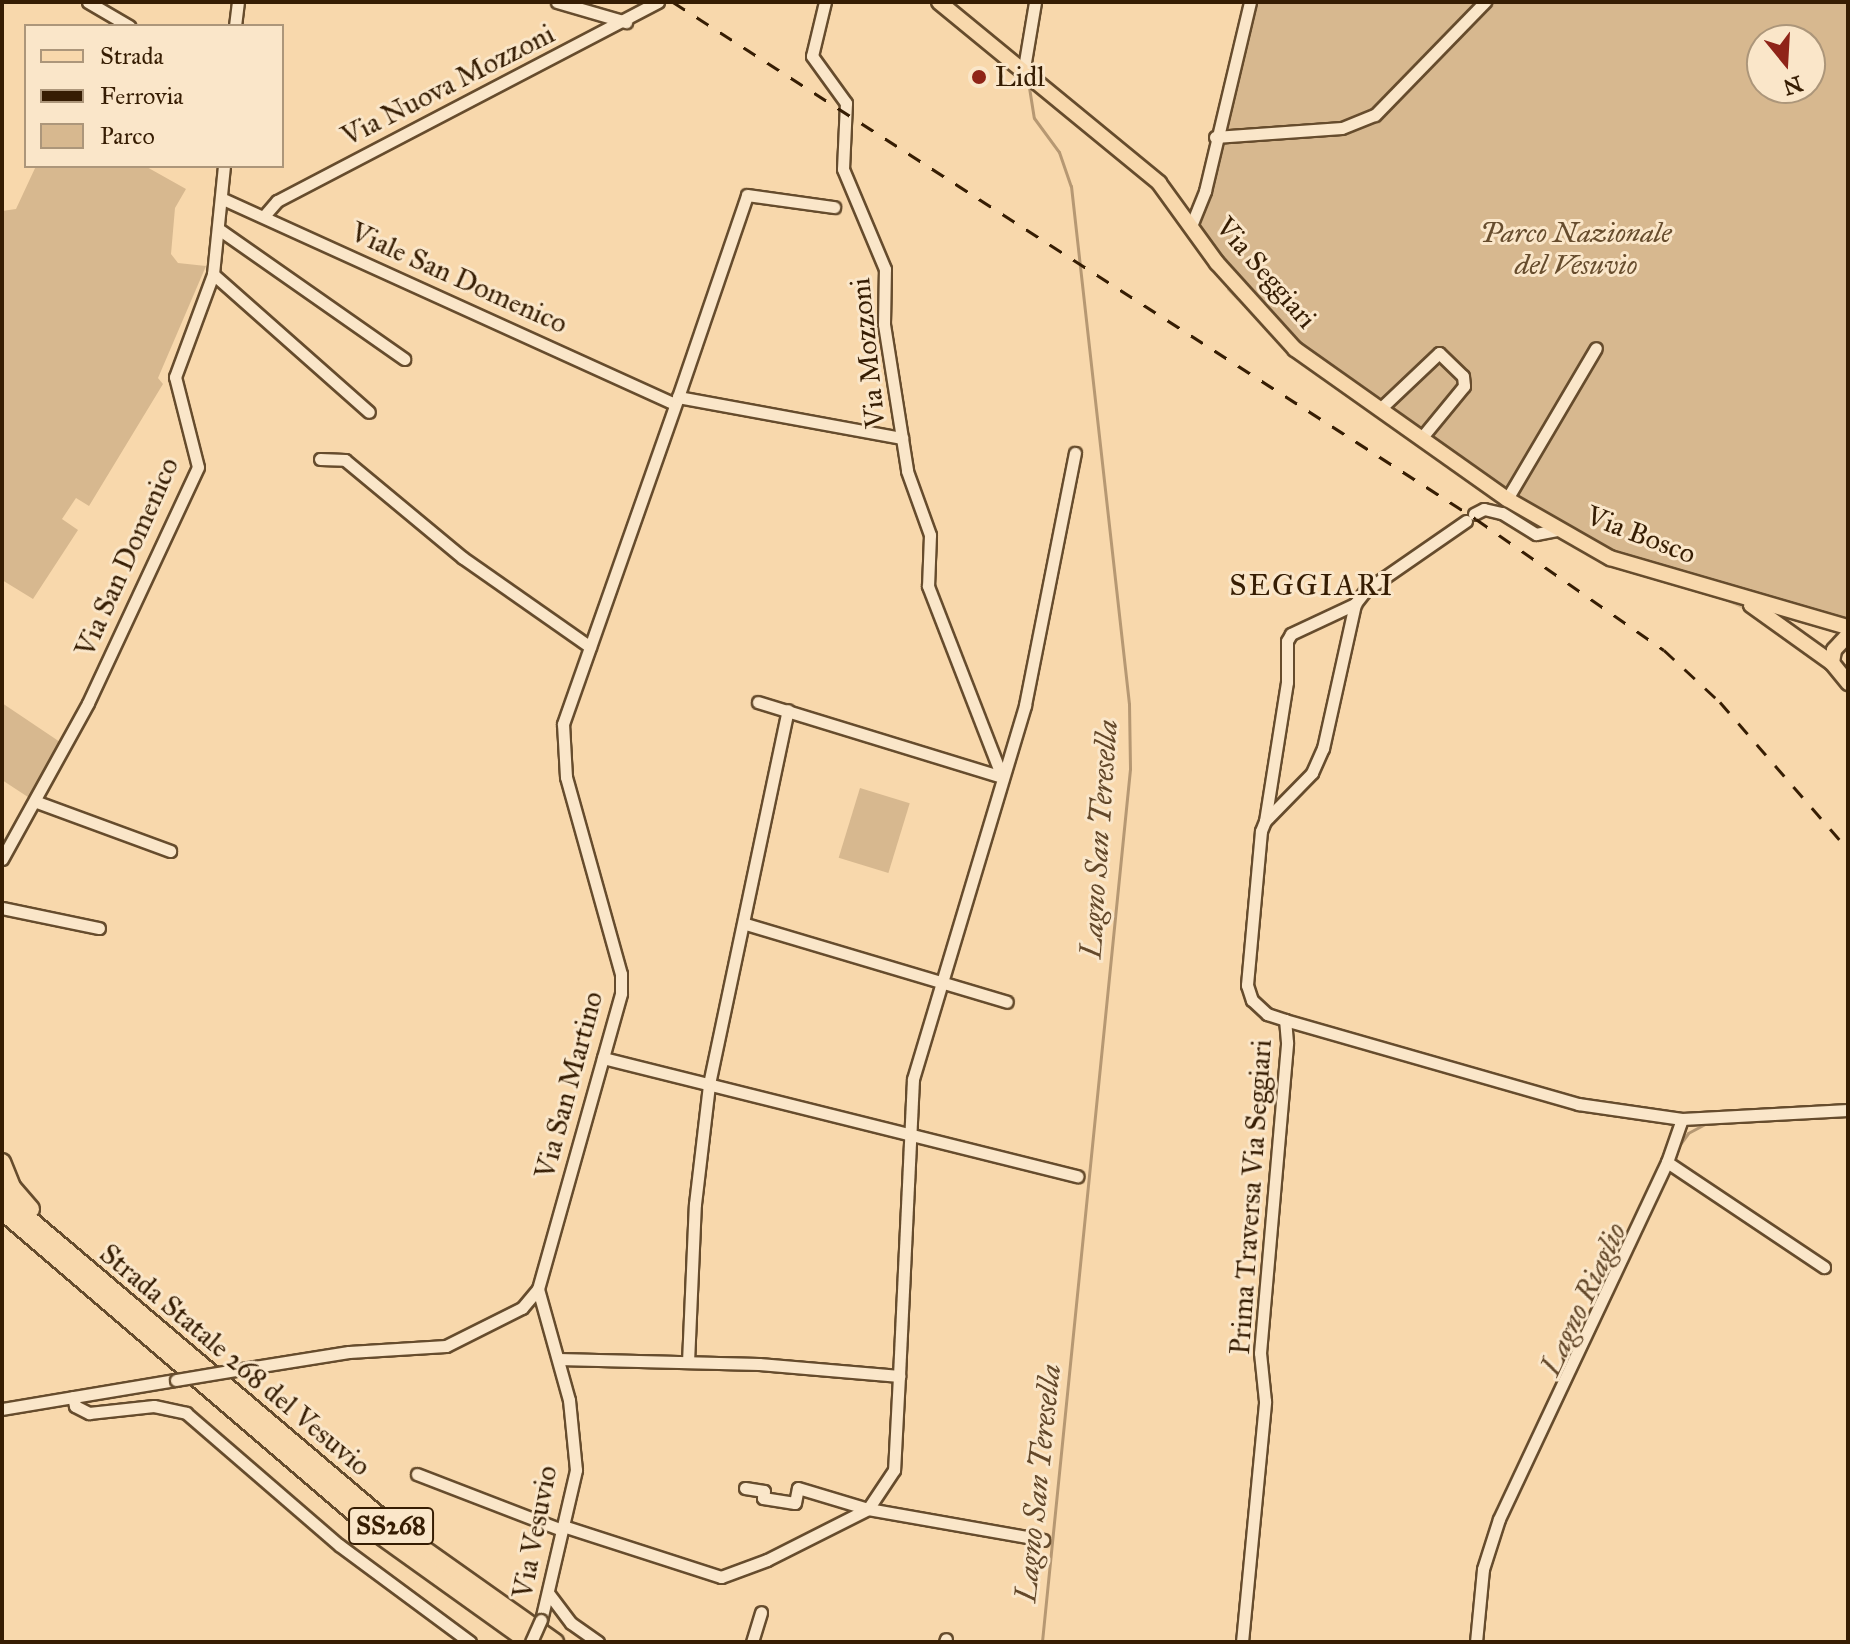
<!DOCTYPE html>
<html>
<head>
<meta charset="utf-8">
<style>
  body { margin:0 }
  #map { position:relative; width:1850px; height:1644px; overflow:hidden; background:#f8d8ac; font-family:"IM FELL Great Primer",serif }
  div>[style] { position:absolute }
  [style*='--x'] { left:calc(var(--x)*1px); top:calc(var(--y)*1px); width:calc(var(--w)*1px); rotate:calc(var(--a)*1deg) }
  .green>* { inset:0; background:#d7b88f; transform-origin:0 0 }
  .stream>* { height:3px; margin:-1.5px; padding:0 1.5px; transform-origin:1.5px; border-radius:1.5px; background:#b69873 }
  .roads { filter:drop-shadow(2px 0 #664c2d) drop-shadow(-2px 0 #664c2d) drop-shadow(0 2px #664c2d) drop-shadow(0 -2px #664c2d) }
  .minor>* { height:11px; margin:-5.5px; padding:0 5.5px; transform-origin:5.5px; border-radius:5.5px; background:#fae6c9 }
  .major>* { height:14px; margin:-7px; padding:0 7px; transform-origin:7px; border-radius:7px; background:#f8d8ac }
  .highway>* { height:16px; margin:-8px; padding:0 8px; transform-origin:8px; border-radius:8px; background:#f8d8ac }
  .rail>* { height:3px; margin-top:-1.5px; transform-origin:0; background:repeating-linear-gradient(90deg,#361d03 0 14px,transparent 0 28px) }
  .bridges { filter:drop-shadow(2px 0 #664c2d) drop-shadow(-2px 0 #664c2d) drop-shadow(0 2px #664c2d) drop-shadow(0 -2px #664c2d) }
  .minor-bridge>* { height:11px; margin:-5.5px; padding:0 5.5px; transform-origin:5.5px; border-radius:5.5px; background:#fae6c9 }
  .dots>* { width:22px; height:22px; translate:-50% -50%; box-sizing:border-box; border:4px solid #fae6c9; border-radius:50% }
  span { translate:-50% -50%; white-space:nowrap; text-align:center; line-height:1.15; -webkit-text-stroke:6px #fae6c9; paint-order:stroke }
  .shield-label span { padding:2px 6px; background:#fae6c9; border:2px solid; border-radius:6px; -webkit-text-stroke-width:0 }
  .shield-label { font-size:26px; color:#361d03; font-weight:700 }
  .poi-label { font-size:28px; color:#361d03 }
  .left { translate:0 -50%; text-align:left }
  .street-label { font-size:28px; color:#361d03 }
  .park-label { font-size:28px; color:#664c2d; font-style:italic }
  .neighbourhood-label { font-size:30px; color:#361d03; letter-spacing:2px }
  .water-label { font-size:30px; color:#63482a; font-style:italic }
  .frame { position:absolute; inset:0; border:4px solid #361d03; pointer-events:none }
  .legend { position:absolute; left:24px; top:24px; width:260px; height:144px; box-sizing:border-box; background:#fae6c9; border:2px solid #ac967a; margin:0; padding:10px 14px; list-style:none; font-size:24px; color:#361d03 }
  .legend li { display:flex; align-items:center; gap:16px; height:40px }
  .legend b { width:40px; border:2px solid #ac967a }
  .north { position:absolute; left:1746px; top:24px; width:80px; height:80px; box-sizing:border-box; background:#fae6c9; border:2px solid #ac967a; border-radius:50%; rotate:162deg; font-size:22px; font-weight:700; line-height:32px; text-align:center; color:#361d03 }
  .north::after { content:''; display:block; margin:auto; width:28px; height:36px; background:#8f2418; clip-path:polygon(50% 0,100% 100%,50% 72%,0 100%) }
</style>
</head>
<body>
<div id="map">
  <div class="green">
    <i style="clip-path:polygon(evenodd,1249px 2px,1848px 2px,1848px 630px,1752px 613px,1708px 593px,1638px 574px,1561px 540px,1454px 471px,1417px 438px,1288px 351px,1227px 290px,1229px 285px,1191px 240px,1249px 2px,1762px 40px,1810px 40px,1810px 88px,1762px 88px,1762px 40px)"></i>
    <i style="clip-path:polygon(36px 166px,145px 166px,186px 189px,175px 208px,171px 254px,178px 263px,206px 266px,158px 378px,163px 384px,89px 506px,76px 498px,62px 519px,78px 530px,33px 599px,2px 580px,2px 211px,16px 209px)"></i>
    <i style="clip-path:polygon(2px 703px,60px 742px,31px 799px,2px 780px)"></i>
    <i style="left:860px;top:788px;width:52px;height:73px;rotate:17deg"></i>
  </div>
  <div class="stream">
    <i style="--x:1028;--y:81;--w:37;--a:81"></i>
    <i style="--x:1034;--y:118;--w:42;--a:53.7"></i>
    <i style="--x:1059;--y:152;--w:36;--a:71"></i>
    <i style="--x:1071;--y:186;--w:521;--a:83.61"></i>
    <i style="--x:1129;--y:704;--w:65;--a:89.1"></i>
    <i style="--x:1130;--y:769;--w:877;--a:95.76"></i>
    <i style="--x:1678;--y:1147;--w:17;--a:-54"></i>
    <i style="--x:1688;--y:1133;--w:24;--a:-28"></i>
    <i style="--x:1482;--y:1642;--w:18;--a:-87"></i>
  </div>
  <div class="roads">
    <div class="minor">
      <i style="--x:88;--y:2;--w:48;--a:30.3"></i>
      <i style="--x:557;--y:2;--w:72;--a:16.2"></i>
      <i style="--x:235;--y:26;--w:24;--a:-83"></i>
      <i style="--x:1024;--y:68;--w:67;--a:-80.5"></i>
      <i style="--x:1215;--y:137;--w:127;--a:-4.1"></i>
      <i style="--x:1342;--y:128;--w:35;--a:-22"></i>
      <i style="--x:1375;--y:115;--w:158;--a:-45.8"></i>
      <i style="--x:223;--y:199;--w:496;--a:24.4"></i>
      <i style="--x:264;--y:216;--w:20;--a:-49"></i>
      <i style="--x:277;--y:201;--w:430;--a:-27.6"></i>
      <i style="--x:1191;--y:226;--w:38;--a:-68"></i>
      <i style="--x:1205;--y:191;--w:194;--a:-76.6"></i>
      <i style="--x:220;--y:230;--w:225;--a:35"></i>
      <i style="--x:213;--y:274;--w:208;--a:41.5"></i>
      <i style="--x:678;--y:397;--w:213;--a:-71.1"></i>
      <i style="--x:747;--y:195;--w:88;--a:7.9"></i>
      <i style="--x:1381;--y:408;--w:80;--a:-43.5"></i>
      <i style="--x:1439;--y:353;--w:33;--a:44"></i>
      <i style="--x:1463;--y:376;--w:10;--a:84"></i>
      <i style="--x:1464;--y:386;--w:65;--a:129.4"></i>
      <i style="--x:902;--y:438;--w:33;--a:81"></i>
      <i style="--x:907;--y:471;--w:68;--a:70.2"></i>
      <i style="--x:930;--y:535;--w:51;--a:92.2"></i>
      <i style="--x:928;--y:586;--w:205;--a:68.8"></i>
      <i style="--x:320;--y:459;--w:25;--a:2"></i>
      <i style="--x:345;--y:460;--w:153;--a:39.7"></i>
      <i style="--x:463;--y:558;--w:155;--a:35"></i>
      <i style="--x:1507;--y:499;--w:175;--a:-59.5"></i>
      <i style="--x:1474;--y:514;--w:11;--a:-27"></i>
      <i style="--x:1484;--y:509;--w:18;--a:13"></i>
      <i style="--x:1502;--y:513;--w:40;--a:32"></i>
      <i style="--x:1536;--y:534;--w:21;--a:-11"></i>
      <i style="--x:1466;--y:521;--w:123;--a:145.3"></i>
      <i style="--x:1365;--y:591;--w:16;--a:128"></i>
      <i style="--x:1355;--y:604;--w:148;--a:102.5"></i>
      <i style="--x:1323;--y:748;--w:27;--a:114"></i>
      <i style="--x:1312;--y:773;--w:67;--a:134.4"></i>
      <i style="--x:1265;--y:821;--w:11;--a:112"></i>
      <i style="--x:1261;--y:831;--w:155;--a:95.2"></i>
      <i style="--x:1247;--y:985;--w:16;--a:72"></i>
      <i style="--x:1252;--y:1000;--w:21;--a:43"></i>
      <i style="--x:1267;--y:1014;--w:19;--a:18"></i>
      <i style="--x:1285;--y:1020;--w:305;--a:16"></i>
      <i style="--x:1578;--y:1104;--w:105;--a:8.2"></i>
      <i style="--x:1682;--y:1119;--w:166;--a:-3.1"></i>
      <i style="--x:758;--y:702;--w:255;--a:17.1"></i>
      <i style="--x:37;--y:802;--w:142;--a:20.2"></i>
      <i style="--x:1265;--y:821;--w:141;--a:-81"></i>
      <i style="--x:1287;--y:682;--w:41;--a:-90"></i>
      <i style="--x:1287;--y:641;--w:8;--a:-60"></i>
      <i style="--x:1291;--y:634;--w:71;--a:-25.1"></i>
      <i style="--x:2;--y:859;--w:178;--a:-61.1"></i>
      <i style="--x:88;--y:703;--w:260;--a:-65"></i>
      <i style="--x:198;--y:467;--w:93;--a:-104.3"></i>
      <i style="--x:175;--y:377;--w:110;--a:-69.7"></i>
      <i style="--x:213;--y:274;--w:109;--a:-84.2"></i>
      <i style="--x:2;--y:908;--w:99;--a:11.7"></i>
      <i style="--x:746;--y:924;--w:272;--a:16.6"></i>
      <i style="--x:603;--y:1058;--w:489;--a:14"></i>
      <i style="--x:1682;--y:1119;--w:46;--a:109.2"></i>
      <i style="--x:1667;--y:1162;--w:189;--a:33.8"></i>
      <i style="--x:538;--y:1289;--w:115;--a:74.4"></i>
      <i style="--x:569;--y:1400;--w:70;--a:84.3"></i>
      <i style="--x:576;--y:1470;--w:154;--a:103.1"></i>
      <i style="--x:558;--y:1359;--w:201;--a:1.4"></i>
      <i style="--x:759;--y:1364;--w:141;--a:4.9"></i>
      <i style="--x:899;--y:1376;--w:94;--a:93"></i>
      <i style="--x:894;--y:1470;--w:47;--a:123.7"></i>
      <i style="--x:868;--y:1509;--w:113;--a:153.2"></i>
      <i style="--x:767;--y:1560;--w:49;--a:159.7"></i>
      <i style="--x:721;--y:1577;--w:166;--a:-162.1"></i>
      <i style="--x:688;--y:1362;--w:158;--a:-87.5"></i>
      <i style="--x:695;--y:1204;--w:121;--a:-83.3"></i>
      <i style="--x:709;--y:1084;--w:382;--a:-78.1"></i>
      <i style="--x:236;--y:1370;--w:114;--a:-9.1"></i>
      <i style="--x:349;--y:1352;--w:97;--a:-3.5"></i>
      <i style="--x:446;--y:1346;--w:85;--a:-26.6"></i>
      <i style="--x:522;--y:1308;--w:25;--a:-50"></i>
      <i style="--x:538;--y:1289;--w:307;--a:-74.3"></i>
      <i style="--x:621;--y:993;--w:19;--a:-90"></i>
      <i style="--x:621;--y:974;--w:205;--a:-105.6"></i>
      <i style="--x:566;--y:777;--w:53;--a:-93.2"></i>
      <i style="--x:563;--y:724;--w:347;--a:-70.6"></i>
      <i style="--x:678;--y:397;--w:228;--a:10.4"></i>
      <i style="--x:902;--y:438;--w:115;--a:-99"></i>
      <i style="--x:884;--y:324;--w:55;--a:-89"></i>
      <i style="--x:885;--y:269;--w:108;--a:-112.8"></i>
      <i style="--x:843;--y:169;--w:66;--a:-87.4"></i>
      <i style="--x:846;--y:103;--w:58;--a:-125.9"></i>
      <i style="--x:812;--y:56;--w:56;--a:-76.5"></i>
      <i style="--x:899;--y:1376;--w:297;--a:-87.3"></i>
      <i style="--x:913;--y:1079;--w:390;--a:-73.3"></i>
      <i style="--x:1025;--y:705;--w:257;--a:-78.8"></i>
      <i style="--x:73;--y:1397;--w:9;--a:77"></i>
      <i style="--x:75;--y:1406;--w:16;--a:27"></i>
      <i style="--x:89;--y:1413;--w:65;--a:-6.1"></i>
      <i style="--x:154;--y:1406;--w:33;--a:12"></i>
      <i style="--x:186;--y:1413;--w:202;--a:40.8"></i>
      <i style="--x:339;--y:1545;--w:163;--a:36.5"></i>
      <i style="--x:2;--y:1409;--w:176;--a:-9.5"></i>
      <i style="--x:417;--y:1474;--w:155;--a:21.1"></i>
      <i style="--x:745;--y:1488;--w:19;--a:9"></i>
      <i style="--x:764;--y:1491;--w:7;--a:98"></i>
      <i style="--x:763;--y:1498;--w:32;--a:9"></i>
      <i style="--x:795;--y:1503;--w:15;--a:-79"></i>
      <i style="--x:798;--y:1488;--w:73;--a:16.7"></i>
      <i style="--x:868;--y:1509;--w:178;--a:10"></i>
      <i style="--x:549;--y:1594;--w:36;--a:53"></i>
      <i style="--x:571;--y:1623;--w:33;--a:35"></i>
      <i style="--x:752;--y:1642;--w:31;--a:-73"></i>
      <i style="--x:945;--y:1642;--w:3;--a:-72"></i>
      <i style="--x:1242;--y:1642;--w:242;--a:-84.5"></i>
      <i style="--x:1265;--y:1401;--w:48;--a:-95.9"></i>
      <i style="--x:1260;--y:1353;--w:312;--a:-85"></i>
      <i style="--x:1287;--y:1042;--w:22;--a:-95"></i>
      <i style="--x:1476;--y:1642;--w:73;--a:-84.5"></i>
      <i style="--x:1483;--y:1569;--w:52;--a:-72.3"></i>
      <i style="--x:1499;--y:1519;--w:395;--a:-64.8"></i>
    </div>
    <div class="major">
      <i style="--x:939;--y:2;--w:285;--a:39.4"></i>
      <i style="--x:1159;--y:183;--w:99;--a:54.1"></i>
      <i style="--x:1217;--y:263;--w:116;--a:47.8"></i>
      <i style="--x:1295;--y:349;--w:260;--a:35.3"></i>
      <i style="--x:1507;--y:499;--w:119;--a:29.8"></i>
      <i style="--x:1610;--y:558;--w:248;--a:16.2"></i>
      <i style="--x:1751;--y:605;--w:100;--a:35.6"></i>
      <i style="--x:1832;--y:663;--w:26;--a:51"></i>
      <i style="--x:1832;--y:663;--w:13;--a:-81"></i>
      <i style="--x:1834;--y:650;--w:21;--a:-47"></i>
    </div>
    <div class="highway">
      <i style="--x:2;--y:1162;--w:27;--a:68"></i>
      <i style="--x:12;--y:1187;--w:29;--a:49"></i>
      <i style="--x:2;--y:1196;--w:510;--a:40.31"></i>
      <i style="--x:391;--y:1526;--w:201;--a:35.3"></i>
      <i style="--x:2;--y:1211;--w:499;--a:40.6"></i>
      <i style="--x:381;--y:1536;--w:182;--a:35.6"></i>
    </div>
  </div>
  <div class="rail">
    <i style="--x:673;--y:2;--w:955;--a:32.77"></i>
    <i style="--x:1476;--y:519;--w:229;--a:34.9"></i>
    <i style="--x:1664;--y:650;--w:76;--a:42.9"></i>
    <i style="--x:1720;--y:702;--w:195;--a:49"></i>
  </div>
  <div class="bridges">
    <div class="minor-bridge">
      <i style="--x:176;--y:1380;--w:61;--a:-9.5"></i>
      <i style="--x:531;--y:1642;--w:24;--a:-66"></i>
    </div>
  </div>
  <div class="dots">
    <i style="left:979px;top:77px;background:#8f2418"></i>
  </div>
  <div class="shield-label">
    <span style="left:391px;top:1526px">SS268</span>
  </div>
  <div class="poi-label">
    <span class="left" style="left:995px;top:77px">Lidl</span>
  </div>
  <div class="street-label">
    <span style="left:448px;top:85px;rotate:-27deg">Via Nuova Mozzoni</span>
    <span style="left:1266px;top:273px;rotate:49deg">Via Seggiari</span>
    <span style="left:459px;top:278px;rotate:24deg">Viale San Domenico</span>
    <span style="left:868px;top:353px;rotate:-96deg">Via Mozzoni</span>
    <span style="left:1641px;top:535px;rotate:21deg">Via Bosco</span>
    <span style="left:127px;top:557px;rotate:-66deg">Via San Domenico</span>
    <span style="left:569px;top:1085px;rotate:-75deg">Via San Martino</span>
    <span style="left:1251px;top:1197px;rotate:-86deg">Prima Traversa Via Seggiari</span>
    <span style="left:235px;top:1360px;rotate:40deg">Strada Statale 268 del Vesuvio</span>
    <span style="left:535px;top:1532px;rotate:-79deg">Via Vesuvio</span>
  </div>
  <div class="park-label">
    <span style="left:1576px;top:249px">Parco Nazionale<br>del Vesuvio</span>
  </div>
  <div class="neighbourhood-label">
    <span style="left:1312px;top:585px">SEGGIARI</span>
  </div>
  <div class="water-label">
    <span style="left:1099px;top:839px;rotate:-86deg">Lagno San Teresella</span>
    <span style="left:1583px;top:1299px;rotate:-65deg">Lagno Riaglio</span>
    <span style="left:1038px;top:1483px;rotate:-84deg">Lagno San Teresella</span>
  </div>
  <div class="frame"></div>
  <ul class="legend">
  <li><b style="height:10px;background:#f8d8ac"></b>Strada</li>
  <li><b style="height:10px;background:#361d03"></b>Ferrovia</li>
  <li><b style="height:22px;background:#d7b88f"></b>Parco</li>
  </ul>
  <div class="north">N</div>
</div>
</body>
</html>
